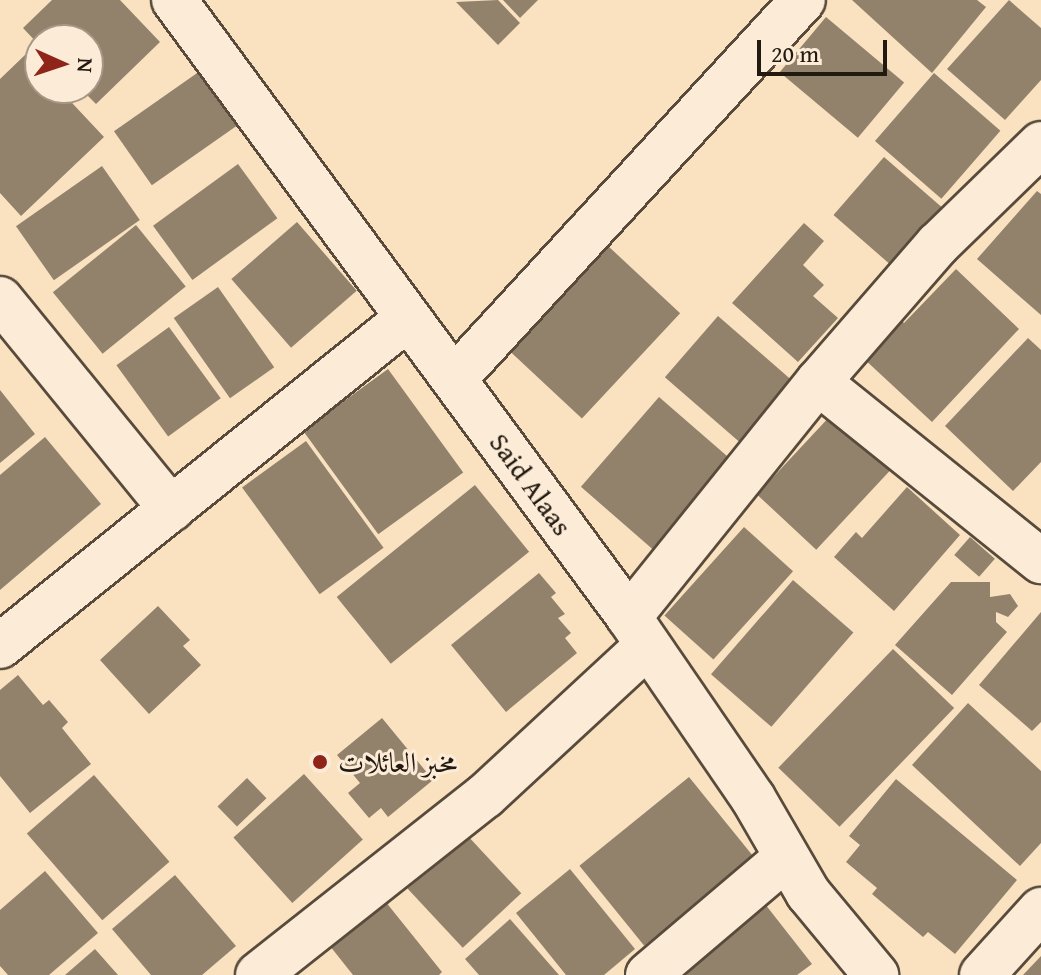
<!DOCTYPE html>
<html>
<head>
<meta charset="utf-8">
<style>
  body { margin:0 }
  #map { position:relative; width:1041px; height:975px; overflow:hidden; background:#fae2c1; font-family:"Gentium Book Plus",Amiri,serif }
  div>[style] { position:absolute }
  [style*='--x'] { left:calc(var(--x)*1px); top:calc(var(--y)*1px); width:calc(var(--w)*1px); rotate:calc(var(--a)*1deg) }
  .building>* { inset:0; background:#92826c; transform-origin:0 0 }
  .roads { filter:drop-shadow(2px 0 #584b3c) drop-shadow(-2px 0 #584b3c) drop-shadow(0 2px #584b3c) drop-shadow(0 -2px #584b3c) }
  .minor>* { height:44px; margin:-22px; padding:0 22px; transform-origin:22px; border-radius:22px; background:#fcecd7 }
  .dots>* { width:22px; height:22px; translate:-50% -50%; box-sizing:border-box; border:4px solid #fcecd7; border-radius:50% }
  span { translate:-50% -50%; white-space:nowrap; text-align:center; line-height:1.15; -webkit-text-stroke:6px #fcecd7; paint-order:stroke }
  .street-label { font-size:28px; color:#221910 }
  .poi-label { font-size:28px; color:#221910 }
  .left { translate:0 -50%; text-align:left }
  .north { position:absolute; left:24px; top:24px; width:80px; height:80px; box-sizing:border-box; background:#fcecd7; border:2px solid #a59887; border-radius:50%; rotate:93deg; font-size:22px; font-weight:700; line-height:32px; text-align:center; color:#221910 }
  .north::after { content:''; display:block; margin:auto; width:28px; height:36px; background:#8f2418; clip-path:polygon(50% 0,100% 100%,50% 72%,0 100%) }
  .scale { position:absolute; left:757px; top:40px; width:130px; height:36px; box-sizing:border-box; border:4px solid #221910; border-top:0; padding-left:10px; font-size:24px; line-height:28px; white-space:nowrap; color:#221910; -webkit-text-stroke:6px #fcecd7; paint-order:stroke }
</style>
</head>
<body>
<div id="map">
  <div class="building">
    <i style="clip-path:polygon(52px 0,120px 0,160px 42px,96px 104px,80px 88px,88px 88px,88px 40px,40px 40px,40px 46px,23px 28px)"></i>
    <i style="clip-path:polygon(498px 0,520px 23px,498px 45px,456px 2px)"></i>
    <i style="clip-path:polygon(503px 0,538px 0,520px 18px)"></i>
    <i style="clip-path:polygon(852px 0,977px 0,986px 7px,932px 73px)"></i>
    <i style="clip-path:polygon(1009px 0,1041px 28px,1041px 80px,1005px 120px,947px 69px)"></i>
    <i style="left:826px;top:17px;width:102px;height:72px;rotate:40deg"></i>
    <i style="clip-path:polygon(26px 54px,40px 69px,40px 88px,58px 88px,104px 137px,21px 216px,0 193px,0 79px)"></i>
    <i style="left:200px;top:71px;width:66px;height:105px;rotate:55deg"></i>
    <i style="left:934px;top:73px;width:88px;height:90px;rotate:41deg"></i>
    <i style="left:884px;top:157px;width:82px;height:77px;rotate:41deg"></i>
    <i style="left:238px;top:164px;width:67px;height:105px;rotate:54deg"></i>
    <i style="left:102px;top:166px;width:66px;height:105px;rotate:55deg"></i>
    <i style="clip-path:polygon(1037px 191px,1041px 194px,1041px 315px,977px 259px)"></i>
    <i style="left:297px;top:222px;width:91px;height:87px;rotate:49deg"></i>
    <i style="clip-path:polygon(804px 223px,824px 241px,803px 265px,824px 285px,813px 296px,838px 318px,798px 362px,732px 303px)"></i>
    <i style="left:136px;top:225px;width:79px;height:107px;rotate:51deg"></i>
    <i style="left:607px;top:245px;width:100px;height:144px;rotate:43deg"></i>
    <i style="clip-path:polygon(956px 269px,1019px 329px,932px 422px,862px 357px,899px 318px,904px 323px)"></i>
    <i style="left:218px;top:287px;width:98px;height:54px;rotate:55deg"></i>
    <i style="left:718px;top:316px;width:113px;height:81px;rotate:41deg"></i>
    <i style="left:169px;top:327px;width:88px;height:65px;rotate:54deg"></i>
    <i style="clip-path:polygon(1028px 338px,1041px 350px,1041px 462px,1013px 491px,945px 426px)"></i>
    <i style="left:388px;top:369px;width:128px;height:105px;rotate:54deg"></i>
    <i style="clip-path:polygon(0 390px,35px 434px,0 463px)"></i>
    <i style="left:659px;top:397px;width:100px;height:119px;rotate:41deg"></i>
    <i style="left:832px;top:414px;width:81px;height:110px;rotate:43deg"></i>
    <i style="clip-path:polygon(45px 437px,101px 504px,0 590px,0 475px)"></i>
    <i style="left:306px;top:441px;width:132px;height:79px;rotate:54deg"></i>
    <i style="left:475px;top:485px;width:86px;height:178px;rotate:51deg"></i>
    <i style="clip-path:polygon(907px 487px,960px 535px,894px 611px,834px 557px,856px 532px,862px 538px)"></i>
    <i style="left:744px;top:527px;width:66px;height:119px;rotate:42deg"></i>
    <i style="left:970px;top:537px;width:33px;height:24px;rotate:41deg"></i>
    <i style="clip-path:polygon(539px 573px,556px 593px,551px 597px,565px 614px,558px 618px,571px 633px,565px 638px,577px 653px,506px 712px,451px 645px)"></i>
    <i style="left:793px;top:580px;width:80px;height:125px;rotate:41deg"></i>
    <i style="clip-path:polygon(951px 582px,990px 582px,990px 597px,1010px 594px,1018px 606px,1008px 617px,996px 612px,996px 622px,1007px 632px,952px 695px,895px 645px)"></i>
    <i style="clip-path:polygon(158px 606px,190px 640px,183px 646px,201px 665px,149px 714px,100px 660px)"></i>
    <i style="clip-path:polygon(1041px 612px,1041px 722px,1032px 731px,979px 685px)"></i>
    <i style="left:893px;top:649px;width:85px;height:165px;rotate:44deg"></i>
    <i style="clip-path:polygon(18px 675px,43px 705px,49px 700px,68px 722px,62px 728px,91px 764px,30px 813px,0 776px,0 690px)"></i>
    <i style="clip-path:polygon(968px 703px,1041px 771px,1041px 843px,1020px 866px,912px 765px)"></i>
    <i style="clip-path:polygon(382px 718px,433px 780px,388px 817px,381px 808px,369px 818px,348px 793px,360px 783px,337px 755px)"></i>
    <i style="left:304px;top:774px;width:88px;height:95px;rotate:48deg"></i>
    <i style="left:94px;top:775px;width:115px;height:89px;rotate:49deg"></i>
    <i style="left:689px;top:777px;width:103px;height:141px;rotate:51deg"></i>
    <i style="left:247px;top:778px;width:28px;height:41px;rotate:46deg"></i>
    <i style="clip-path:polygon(896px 779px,1017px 880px,955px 954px,928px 932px,923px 937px,872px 894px,877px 888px,846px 862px,860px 845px,849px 836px)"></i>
    <i style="left:466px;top:834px;width:81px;height:80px;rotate:47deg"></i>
    <i style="clip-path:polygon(570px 869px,635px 949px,604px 975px,566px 975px,516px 913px)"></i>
    <i style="clip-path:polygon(45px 871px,98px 933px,49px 975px,8px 975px,0 966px,0 910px)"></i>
    <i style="clip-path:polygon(175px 875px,236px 946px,202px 975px,151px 975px,112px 929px)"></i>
    <i style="clip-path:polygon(381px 896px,442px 972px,439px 975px,353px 975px,326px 941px)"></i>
    <i style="clip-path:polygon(765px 904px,812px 964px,797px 975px,687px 975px,682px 968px)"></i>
    <i style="clip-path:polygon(510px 919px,559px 975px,479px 975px,465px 959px)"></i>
    <i style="clip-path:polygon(95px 949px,118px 975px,65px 975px)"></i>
    <i style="clip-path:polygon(1041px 956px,1041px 975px,1023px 975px)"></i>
  </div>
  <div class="roads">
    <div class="minor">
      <i style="--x:174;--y:0;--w:767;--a:53.59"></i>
      <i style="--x:629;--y:617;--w:219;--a:55.6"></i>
      <i style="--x:753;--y:798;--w:110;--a:59.9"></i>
      <i style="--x:808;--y:893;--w:107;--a:50.3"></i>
      <i style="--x:1041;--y:144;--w:144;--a:135.8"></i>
      <i style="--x:938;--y:244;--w:183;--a:131"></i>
      <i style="--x:818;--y:382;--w:286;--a:38.8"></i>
      <i style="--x:0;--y:299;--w:271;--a:50.8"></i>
      <i style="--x:454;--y:379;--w:515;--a:-47.36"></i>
      <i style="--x:629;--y:617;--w:302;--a:-51.2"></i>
      <i style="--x:0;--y:646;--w:523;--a:-38.8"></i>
      <i style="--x:258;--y:975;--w:289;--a:-38.3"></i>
      <i style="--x:485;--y:796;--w:219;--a:-42.8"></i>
      <i style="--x:648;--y:975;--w:180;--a:-40.3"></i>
      <i style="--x:982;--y:975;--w:88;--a:-47.8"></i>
    </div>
  </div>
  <div class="dots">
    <i style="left:320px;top:762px;background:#8f2418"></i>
  </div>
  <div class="street-label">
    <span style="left:531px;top:484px;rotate:54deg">Said Alaas</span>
  </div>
  <div class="poi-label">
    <span class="left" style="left:338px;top:762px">مخبز العائلات</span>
  </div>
  <div class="north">N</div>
  <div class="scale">20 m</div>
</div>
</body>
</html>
